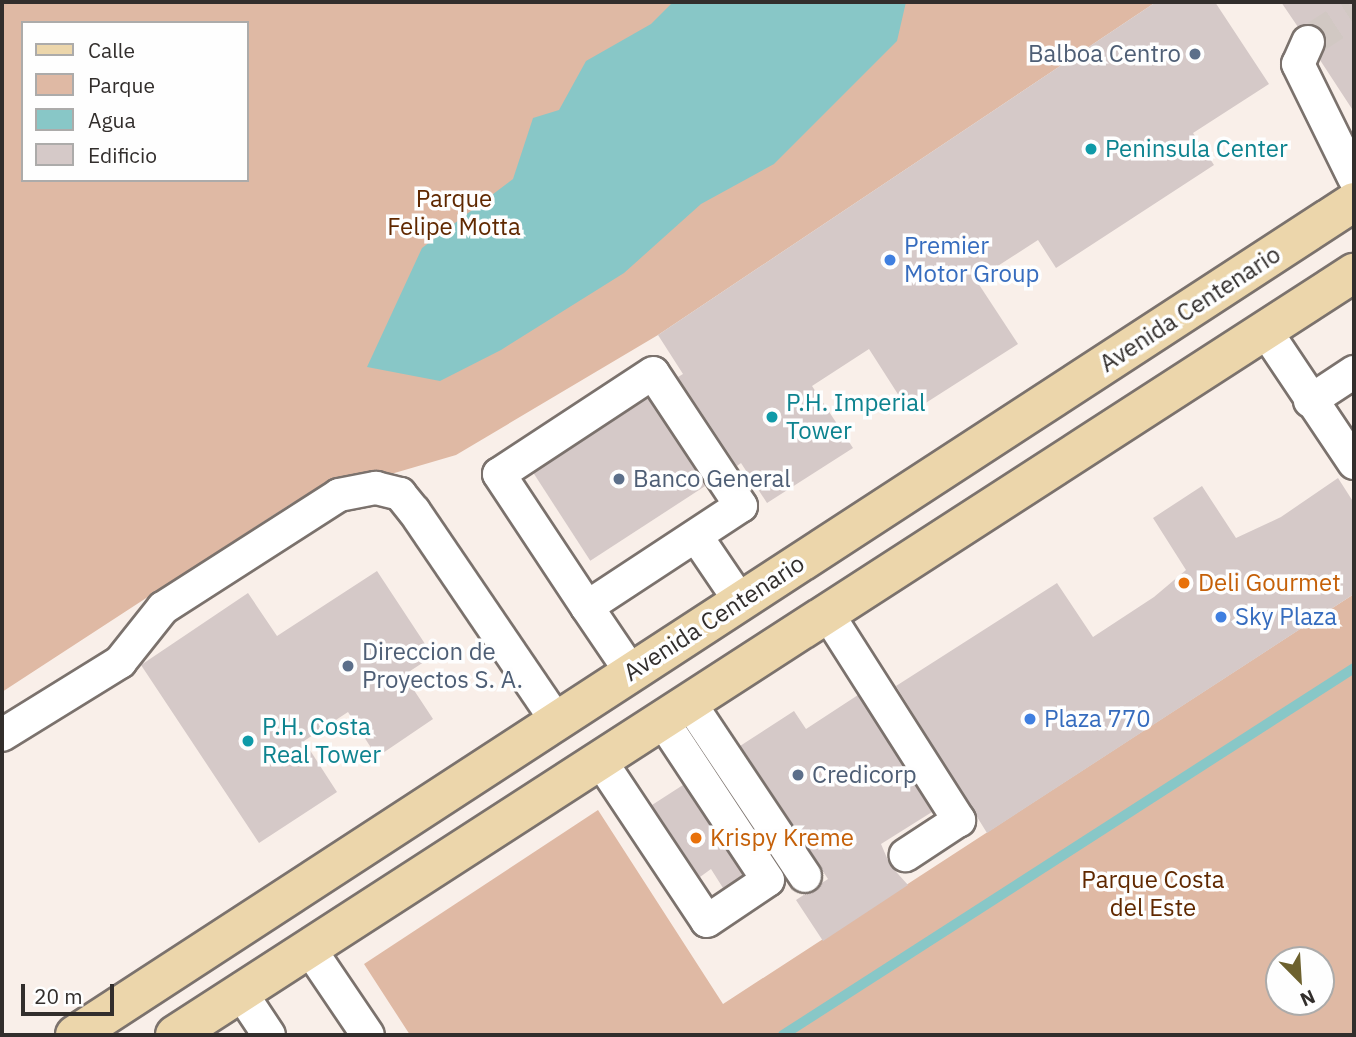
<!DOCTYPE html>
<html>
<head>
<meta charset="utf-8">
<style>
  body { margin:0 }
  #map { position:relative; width:1356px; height:1037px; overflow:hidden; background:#f9efe9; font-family:"IBM Plex Sans",sans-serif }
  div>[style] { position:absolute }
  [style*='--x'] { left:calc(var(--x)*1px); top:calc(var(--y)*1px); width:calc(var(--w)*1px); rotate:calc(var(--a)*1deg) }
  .green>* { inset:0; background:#dfb9a4 }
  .water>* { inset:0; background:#88c7c7 }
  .stream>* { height:10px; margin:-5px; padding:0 5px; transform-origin:5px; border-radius:5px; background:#88c7c7 }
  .building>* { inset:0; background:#d5c9c8; transform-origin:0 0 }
  .minor-tunnel>* { height:32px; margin-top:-16px; transform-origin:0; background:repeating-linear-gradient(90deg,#d1c8c3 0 32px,transparent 0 48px) }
  .roads { filter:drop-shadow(2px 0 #7b726d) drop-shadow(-2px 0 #7b726d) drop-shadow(0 2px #7b726d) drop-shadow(0 -2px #7b726d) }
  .minor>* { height:32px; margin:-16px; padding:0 16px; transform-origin:16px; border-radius:16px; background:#fff }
  .major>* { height:38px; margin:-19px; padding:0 19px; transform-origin:19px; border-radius:19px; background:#ecd6ab }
  .dots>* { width:19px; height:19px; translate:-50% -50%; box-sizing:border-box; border:4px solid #fefefe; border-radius:50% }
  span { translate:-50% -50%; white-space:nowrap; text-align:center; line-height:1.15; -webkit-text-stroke:7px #fefefe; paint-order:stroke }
  .service-label { font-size:24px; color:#4e5e75 }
  .right { translate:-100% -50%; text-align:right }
  .left { translate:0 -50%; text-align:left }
  .culture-label { font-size:24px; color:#0d838f }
  .park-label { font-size:24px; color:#602800 }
  .shop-label { font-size:24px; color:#366cbe }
  .street-label { font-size:24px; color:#322e2c }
  .food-label { font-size:24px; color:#c56008 }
  .frame { position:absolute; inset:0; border:4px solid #322e2c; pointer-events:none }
  .legend { position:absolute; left:21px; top:21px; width:228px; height:161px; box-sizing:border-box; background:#fefefe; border:2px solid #acabaa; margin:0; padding:9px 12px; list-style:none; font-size:21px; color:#322e2c }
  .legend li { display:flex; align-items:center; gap:14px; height:35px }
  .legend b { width:35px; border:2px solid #acabaa }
  .north { position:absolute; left:1265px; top:946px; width:70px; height:70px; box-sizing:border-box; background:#fefefe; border:2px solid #acabaa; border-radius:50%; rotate:156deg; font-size:19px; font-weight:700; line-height:28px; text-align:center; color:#322e2c }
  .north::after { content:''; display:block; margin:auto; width:24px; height:32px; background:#6d612e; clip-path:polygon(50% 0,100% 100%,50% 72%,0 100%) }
  .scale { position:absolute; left:21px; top:984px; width:93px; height:32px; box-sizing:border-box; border:4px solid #322e2c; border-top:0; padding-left:9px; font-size:21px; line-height:24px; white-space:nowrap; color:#322e2c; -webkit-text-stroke:5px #fefefe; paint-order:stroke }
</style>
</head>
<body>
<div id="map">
  <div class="green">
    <i style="clip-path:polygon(evenodd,2px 2px,1156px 2px,658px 335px,456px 455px,292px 503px,2px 692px,2px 2px,23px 23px,247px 23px,247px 180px,23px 180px,23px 23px)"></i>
    <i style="clip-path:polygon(evenodd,1354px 594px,1354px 1035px,410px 1035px,364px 964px,598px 810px,723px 1004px,1354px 594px,1279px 960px,1321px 960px,1321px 1002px,1279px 1002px,1279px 960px)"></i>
  </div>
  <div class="water">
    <i style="clip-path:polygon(673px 2px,906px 2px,897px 41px,774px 164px,701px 204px,624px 273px,501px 350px,440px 381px,367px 367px,422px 248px,513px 179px,533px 118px,559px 110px,586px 61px,651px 24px)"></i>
  </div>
  <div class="stream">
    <i style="--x:783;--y:1035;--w:679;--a:-32.73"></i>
  </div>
  <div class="building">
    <i style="clip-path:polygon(1156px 2px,1215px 2px,1269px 84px,1193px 133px,1214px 165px,1056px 268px,1038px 240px,976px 280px,1018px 344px,910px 413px,869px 349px,812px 386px,853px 448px,767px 503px,741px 463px,737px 466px,678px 377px,683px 374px,658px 335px)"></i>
    <i style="clip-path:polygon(1281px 2px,1354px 2px,1354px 112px,1320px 60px,1326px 41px,1323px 32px,1315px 25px,1298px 27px)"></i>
    <i style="left:648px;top:398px;width:105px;height:137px;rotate:57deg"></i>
    <i style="clip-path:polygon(1338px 478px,1354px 503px,1354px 594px,987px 833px,896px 686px,1057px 583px,1093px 637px,1154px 597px,1186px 570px,1153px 518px,1202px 486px,1236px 538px,1281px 517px)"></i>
    <i style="clip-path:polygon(377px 571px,433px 656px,404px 675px,433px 719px,377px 757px,348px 712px,304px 741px,337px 792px,259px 843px,141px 665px,248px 593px,277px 636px)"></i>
    <i style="clip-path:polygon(858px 695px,932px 812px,881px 844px,890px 865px,908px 885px,823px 941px,796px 900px,828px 879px,740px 746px,794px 711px,806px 729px)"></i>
    <i style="clip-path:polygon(683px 785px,743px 875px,723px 888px,711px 869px,700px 877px,652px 805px)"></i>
  </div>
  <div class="minor-tunnel">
    <i style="--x:1308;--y:42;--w:55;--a:-33.1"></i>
  </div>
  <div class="roads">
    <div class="minor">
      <i style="--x:1308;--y:42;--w:24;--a:114"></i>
      <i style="--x:1298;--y:64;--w:127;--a:63.8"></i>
      <i style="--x:1265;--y:330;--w:160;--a:56.2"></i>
      <i style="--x:1310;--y:401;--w:53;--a:-33.4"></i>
      <i style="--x:696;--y:536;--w:78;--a:55.9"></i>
      <i style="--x:587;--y:607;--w:184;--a:-33.3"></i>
      <i style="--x:741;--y:506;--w:159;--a:-123.5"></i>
      <i style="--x:653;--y:373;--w:184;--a:146.7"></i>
      <i style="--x:499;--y:474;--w:159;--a:56.5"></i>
      <i style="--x:587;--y:607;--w:78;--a:55.9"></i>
      <i style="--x:827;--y:613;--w:246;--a:57.5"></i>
      <i style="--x:959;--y:820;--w:64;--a:146.6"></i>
      <i style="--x:689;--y:702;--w:209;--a:56.3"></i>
      <i style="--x:2;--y:735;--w:139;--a:-31.7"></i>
      <i style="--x:120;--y:662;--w:69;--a:-51.5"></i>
      <i style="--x:163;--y:608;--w:209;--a:-32.7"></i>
      <i style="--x:339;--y:495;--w:38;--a:-11"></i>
      <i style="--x:376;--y:488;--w:25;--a:14"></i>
      <i style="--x:400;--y:494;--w:22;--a:51"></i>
      <i style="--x:414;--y:511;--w:253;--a:55.8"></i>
      <i style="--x:600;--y:760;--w:193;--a:56.4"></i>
      <i style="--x:707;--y:921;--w:73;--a:-33.9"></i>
      <i style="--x:768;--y:880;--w:192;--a:-123.5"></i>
      <i style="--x:309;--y:948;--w:105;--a:55.9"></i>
      <i style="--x:241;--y:993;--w:50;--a:56.3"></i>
    </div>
    <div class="major">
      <i style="--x:75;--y:1035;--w:1526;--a:-33.08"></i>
      <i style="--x:175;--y:1035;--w:1404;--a:-32.88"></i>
    </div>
  </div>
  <div class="dots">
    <i style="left:1195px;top:54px;background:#5c6f8a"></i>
    <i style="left:1091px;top:149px;background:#0f9aa8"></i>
    <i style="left:890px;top:260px;background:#3f7fe0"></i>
    <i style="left:772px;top:417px;background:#0f9aa8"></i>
    <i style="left:619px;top:479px;background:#5c6f8a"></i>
    <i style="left:1184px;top:583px;background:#e8710a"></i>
    <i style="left:1221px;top:617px;background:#3f7fe0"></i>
    <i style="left:348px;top:666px;background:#5c6f8a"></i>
    <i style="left:1030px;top:719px;background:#3f7fe0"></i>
    <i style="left:248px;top:741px;background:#0f9aa8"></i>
    <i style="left:798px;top:775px;background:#5c6f8a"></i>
    <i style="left:696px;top:838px;background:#e8710a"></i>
  </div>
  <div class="service-label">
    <span class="right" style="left:1181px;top:54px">Balboa Centro</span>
    <span class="left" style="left:633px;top:479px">Banco General</span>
    <span class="left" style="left:362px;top:666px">Direccion de<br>Proyectos S. A.</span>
    <span class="left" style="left:812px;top:775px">Credicorp</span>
  </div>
  <div class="culture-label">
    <span class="left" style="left:1105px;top:149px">Peninsula Center</span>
    <span class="left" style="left:786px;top:417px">P.H. Imperial<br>Tower</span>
    <span class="left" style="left:262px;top:741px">P.H. Costa<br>Real Tower</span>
  </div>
  <div class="park-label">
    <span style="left:454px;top:213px">Parque<br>Felipe Motta</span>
    <span style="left:1153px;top:894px">Parque Costa<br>del Este</span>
  </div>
  <div class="shop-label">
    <span class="left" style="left:904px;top:260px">Premier<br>Motor Group</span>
    <span class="left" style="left:1235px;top:617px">Sky Plaza</span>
    <span class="left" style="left:1044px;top:719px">Plaza 770</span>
  </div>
  <div class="street-label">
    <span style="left:1190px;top:309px;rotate:-33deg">Avenida Centenario</span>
    <span style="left:714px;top:618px;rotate:-33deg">Avenida Centenario</span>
  </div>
  <div class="food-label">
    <span class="left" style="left:1198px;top:583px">Deli Gourmet</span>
    <span class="left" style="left:710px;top:838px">Krispy Kreme</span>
  </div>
  <div class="frame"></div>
  <ul class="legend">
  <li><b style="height:9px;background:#ecd6ab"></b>Calle</li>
  <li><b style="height:19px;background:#dfb9a4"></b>Parque</li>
  <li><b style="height:19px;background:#88c7c7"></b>Agua</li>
  <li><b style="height:19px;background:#d5c9c8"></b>Edificio</li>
  </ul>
  <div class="north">N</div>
  <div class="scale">20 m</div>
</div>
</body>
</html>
